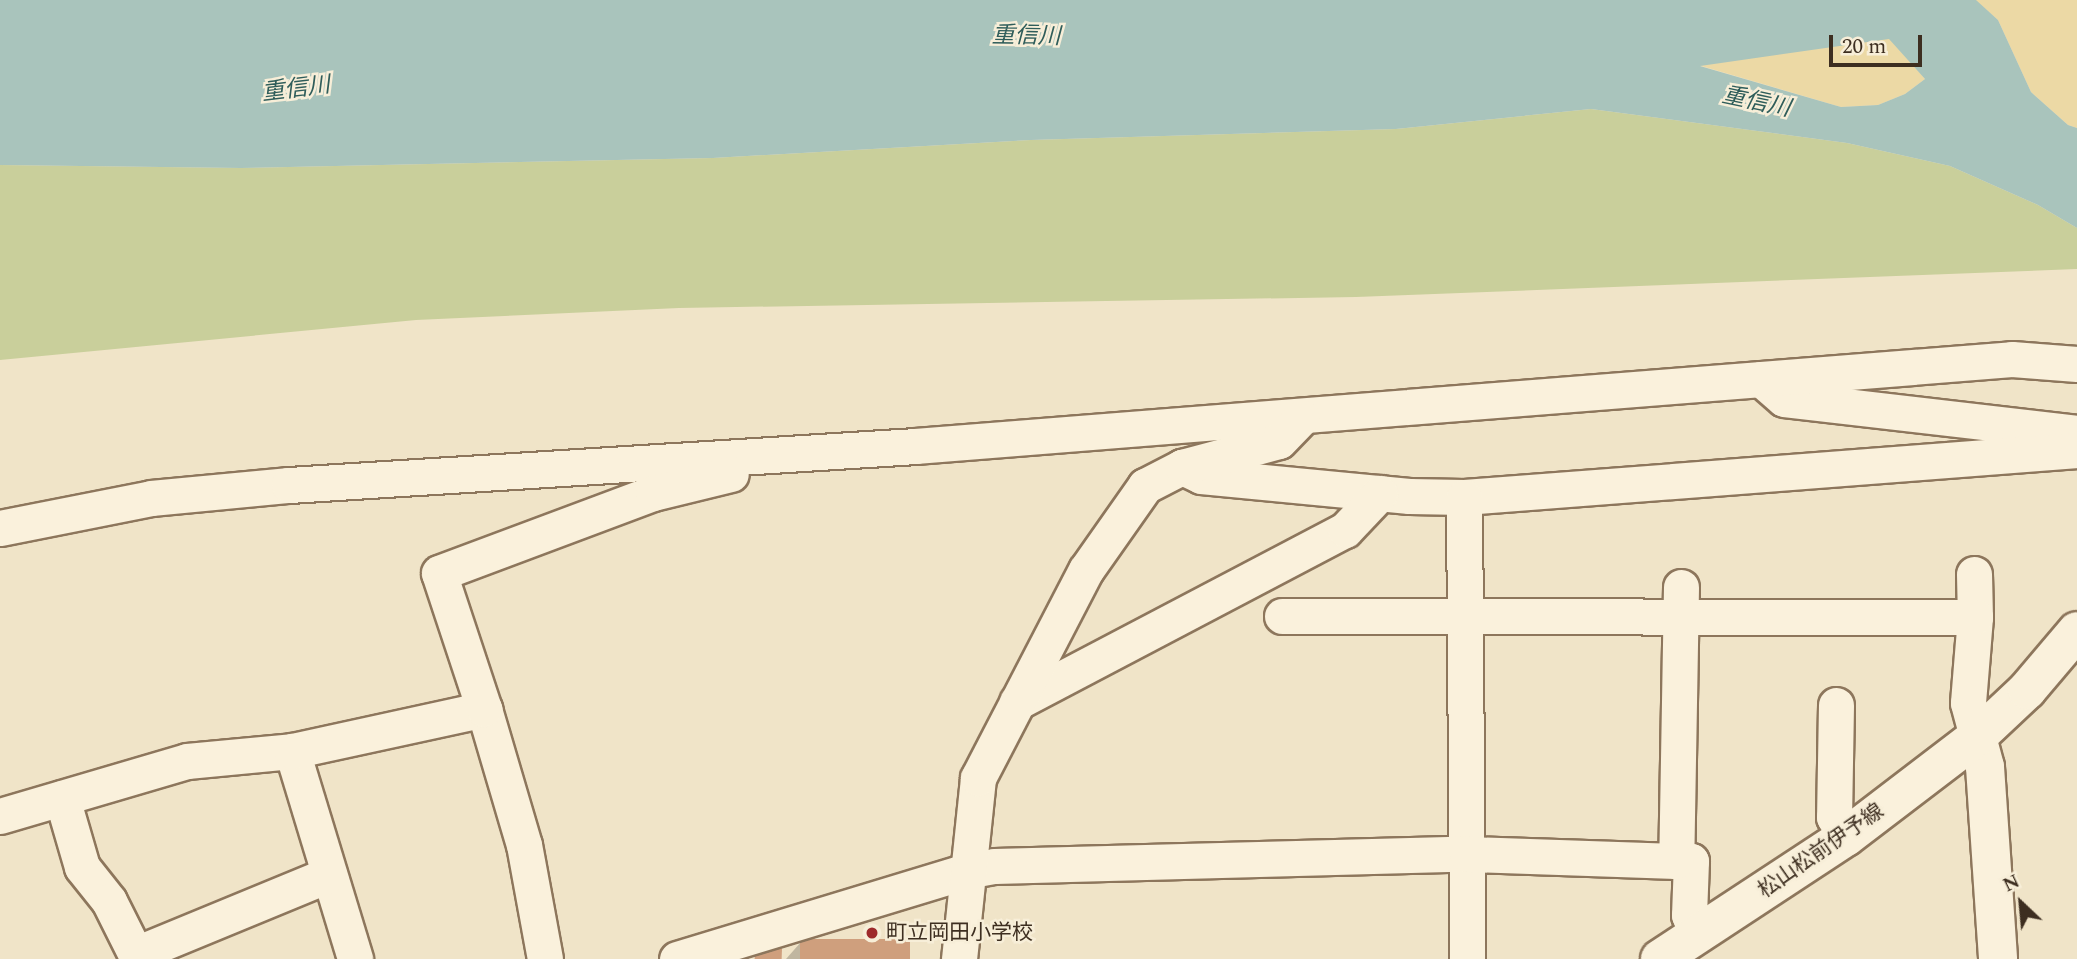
<!DOCTYPE html>
<html>
<head>
<meta charset="utf-8">
<style>
  body { margin:0 }
  #map { position:relative; width:2077px; height:959px; overflow:hidden; background:#f0e4c8; font-family:Spectral,"Noto Sans JP",serif }
  div>[style] { position:absolute }
  [style*='--x'] { left:calc(var(--x)*1px); top:calc(var(--y)*1px); width:calc(var(--w)*1px); rotate:calc(var(--a)*1deg) }
  .green>* { inset:0; background:#c9cf9b }
  .sand>* { inset:0; background:#ecd9a5 }
  .water>* { inset:0; background:#a9c4bc }
  .shadow>* { inset:0; background:#0003 }
  .building>* { inset:0; background:#cf9f7d; transform-origin:0 0 }
  .roads { filter:drop-shadow(2px 0 #8d765c) drop-shadow(-2px 0 #8d765c) drop-shadow(0 2px #8d765c) drop-shadow(0 -2px #8d765c) }
  .street>* { height:35px; margin:-17.5px; padding:0 17.5px; transform-origin:17.5px; border-radius:17.5px; background:#faf1dc }
  .secondary>* { height:38px; margin:-19px; padding:0 19px; transform-origin:19px; border-radius:19px; background:#faf1dc }
  .dots>* { width:19px; height:19px; translate:-50% -50%; box-sizing:border-box; border:4px solid #f7eed8; border-radius:50% }
  span { translate:-50% -50%; white-space:nowrap; text-align:center; line-height:1.15; -webkit-text-stroke:5px #f7eed8; paint-order:stroke }
  .street-label { font-size:21px; color:#3d2e20 }
  .poi-label { font-size:21px; color:#3d2e20 }
  .left { translate:0 -50%; text-align:left }
  .water-label { font-size:23px; color:#2f5d5a; font-style:italic }
  .north { position:absolute; left:1986px; top:868px; width:70px; height:70px; -webkit-text-stroke:5px #f7eed8; paint-order:stroke; rotate:334deg; font-size:19px; font-weight:700; line-height:28px; text-align:center; color:#3d2e20 }
  .north::after { content:''; display:block; margin:auto; width:24px; height:32px; background:#3d2e20; clip-path:polygon(50% 0,100% 100%,50% 72%,0 100%) }
  .scale { position:absolute; left:1829px; top:35px; width:93px; height:32px; box-sizing:border-box; border:4px solid #3d2e20; border-top:0; padding-left:9px; font-size:21px; line-height:24px; white-space:nowrap; color:#3d2e20; -webkit-text-stroke:5px #f7eed8; paint-order:stroke }
</style>
</head>
<body>
<div id="map">
  <div class="green">
    <i style="clip-path:polygon(1591px 109px,1847px 143px,1950px 166px,2038px 205px,2077px 228px,2077px 269px,1356px 297px,679px 308px,416px 320px,0 360px,0 165px,241px 168px,713px 158px,1031px 140px,1396px 129px)"></i>
  </div>
  <div class="sand">
    <i style="clip-path:polygon(1975px 0,2077px 0,2077px 128px,2068px 125px,2031px 92px,1998px 20px)"></i>
    <i style="clip-path:polygon(1889px 38px,1925px 79px,1905px 94px,1878px 105px,1841px 107px,1698px 65px)"></i>
  </div>
  <div class="water">
    <i style="clip-path:polygon(evenodd,0 0,1976px 0,1998px 20px,2031px 92px,2068px 125px,2077px 128px,2077px 228px,2038px 205px,1950px 166px,1847px 143px,1591px 109px,1396px 129px,1031px 140px,713px 158px,241px 168px,0 165px,0 0,1889px 39px,1925px 79px,1905px 94px,1878px 105px,1841px 107px,1700px 66px,1889px 39px)"></i>
  </div>
  <div class="shadow">
    <i style="clip-path:polygon(801px 942px,908px 959px,786px 959px)"></i>
  </div>
  <div class="building">
    <i style="left:910px;top:939px;width:20px;height:110px;rotate:90deg"></i>
    <i style="left:755px;top:948px;width:27px;height:11px;rotate:2deg"></i>
  </div>
  <div class="roads">
    <div class="street">
      <i style="--x:1761;--y:379;--w:30;--a:41"></i>
      <i style="--x:1784;--y:399;--w:295;--a:6.6"></i>
      <i style="--x:1182;--y:467;--w:21;--a:25"></i>
      <i style="--x:1201;--y:476;--w:209;--a:5.5"></i>
      <i style="--x:1409;--y:496;--w:55;--a:1"></i>
      <i style="--x:1464;--y:497;--w:615;--a:-4.38"></i>
      <i style="--x:1464;--y:497;--w:462;--a:89.6"></i>
      <i style="--x:0;--y:528;--w:154;--a:-11.2"></i>
      <i style="--x:151;--y:498;--w:139;--a:-5.4"></i>
      <i style="--x:289;--y:485;--w:627;--a:-3.56"></i>
      <i style="--x:915;--y:446;--w:1100;--a:-4.53"></i>
      <i style="--x:2012;--y:359;--w:65;--a:4.4"></i>
      <i style="--x:1974;--y:574;--w:43;--a:88.7"></i>
      <i style="--x:1975;--y:617;--w:86;--a:94.7"></i>
      <i style="--x:1968;--y:703;--w:35;--a:75"></i>
      <i style="--x:1681;--y:587;--w:274;--a:91"></i>
      <i style="--x:1676;--y:861;--w:15;--a:0"></i>
      <i style="--x:1691;--y:861;--w:54;--a:92.1"></i>
      <i style="--x:1689;--y:915;--w:21;--a:67"></i>
      <i style="--x:1282;--y:616;--w:693;--a:0.08"></i>
      <i style="--x:1017;--y:702;--w:370;--a:-27.7"></i>
      <i style="--x:1345;--y:530;--w:51;--a:-46.6"></i>
      <i style="--x:1836;--y:705;--w:112;--a:91"></i>
      <i style="--x:1834;--y:817;--w:23;--a:59"></i>
      <i style="--x:292;--y:751;--w:217;--a:73.1"></i>
      <i style="--x:62;--y:798;--w:72;--a:73.8"></i>
      <i style="--x:82;--y:867;--w:43;--a:51.5"></i>
      <i style="--x:109;--y:901;--w:65;--a:63.4"></i>
      <i style="--x:0;--y:816;--w:195;--a:-16.4"></i>
      <i style="--x:187;--y:761;--w:105;--a:-5.4"></i>
      <i style="--x:292;--y:751;--w:197;--a:-12.3"></i>
      <i style="--x:136;--y:954;--w:208;--a:-22.4"></i>
      <i style="--x:545;--y:959;--w:116;--a:-100.4"></i>
      <i style="--x:524;--y:845;--w:142;--a:-106.4"></i>
      <i style="--x:484;--y:709;--w:143;--a:-108.3"></i>
      <i style="--x:439;--y:573;--w:228;--a:-20.5"></i>
      <i style="--x:653;--y:493;--w:80;--a:-13.7"></i>
      <i style="--x:677;--y:959;--w:302;--a:-16.9"></i>
      <i style="--x:966;--y:871;--w:28;--a:-10"></i>
      <i style="--x:994;--y:866;--w:473;--a:-1.5"></i>
      <i style="--x:1467;--y:854;--w:209;--a:1.9"></i>
      <i style="--x:959;--y:959;--w:182;--a:-84"></i>
      <i style="--x:978;--y:778;--w:234;--a:-62.6"></i>
      <i style="--x:1086;--y:570;--w:103;--a:-54.9"></i>
      <i style="--x:1145;--y:486;--w:42;--a:-27.2"></i>
      <i style="--x:1182;--y:467;--w:100;--a:-15"></i>
      <i style="--x:1279;--y:441;--w:33;--a:-46"></i>
    </div>
    <div class="secondary">
      <i style="--x:1977;--y:737;--w:31;--a:75"></i>
      <i style="--x:1985;--y:767;--w:192;--a:86.1"></i>
      <i style="--x:1660;--y:959;--w:222;--a:-33.3"></i>
      <i style="--x:1846;--y:837;--w:165;--a:-37.4"></i>
      <i style="--x:1977;--y:737;--w:69;--a:-43.2"></i>
      <i style="--x:2027;--y:690;--w:77;--a:-49.7"></i>
    </div>
  </div>
  <div class="dots">
    <i style="left:872px;top:933px;background:#9e2a2b"></i>
  </div>
  <div class="street-label">
    <span style="left:1821px;top:851px;rotate:-35deg">松山松前伊予線</span>
  </div>
  <div class="poi-label">
    <span class="left" style="left:886px;top:933px">町立岡田小学校</span>
  </div>
  <div class="water-label">
    <span style="left:1026px;top:37px;rotate:1deg">重信川</span>
    <span style="left:296px;top:90px;rotate:-7deg">重信川</span>
    <span style="left:1756px;top:103px;rotate:12deg">重信川</span>
  </div>
  <div class="north">N</div>
  <div class="scale">20 m</div>
</div>
</body>
</html>
